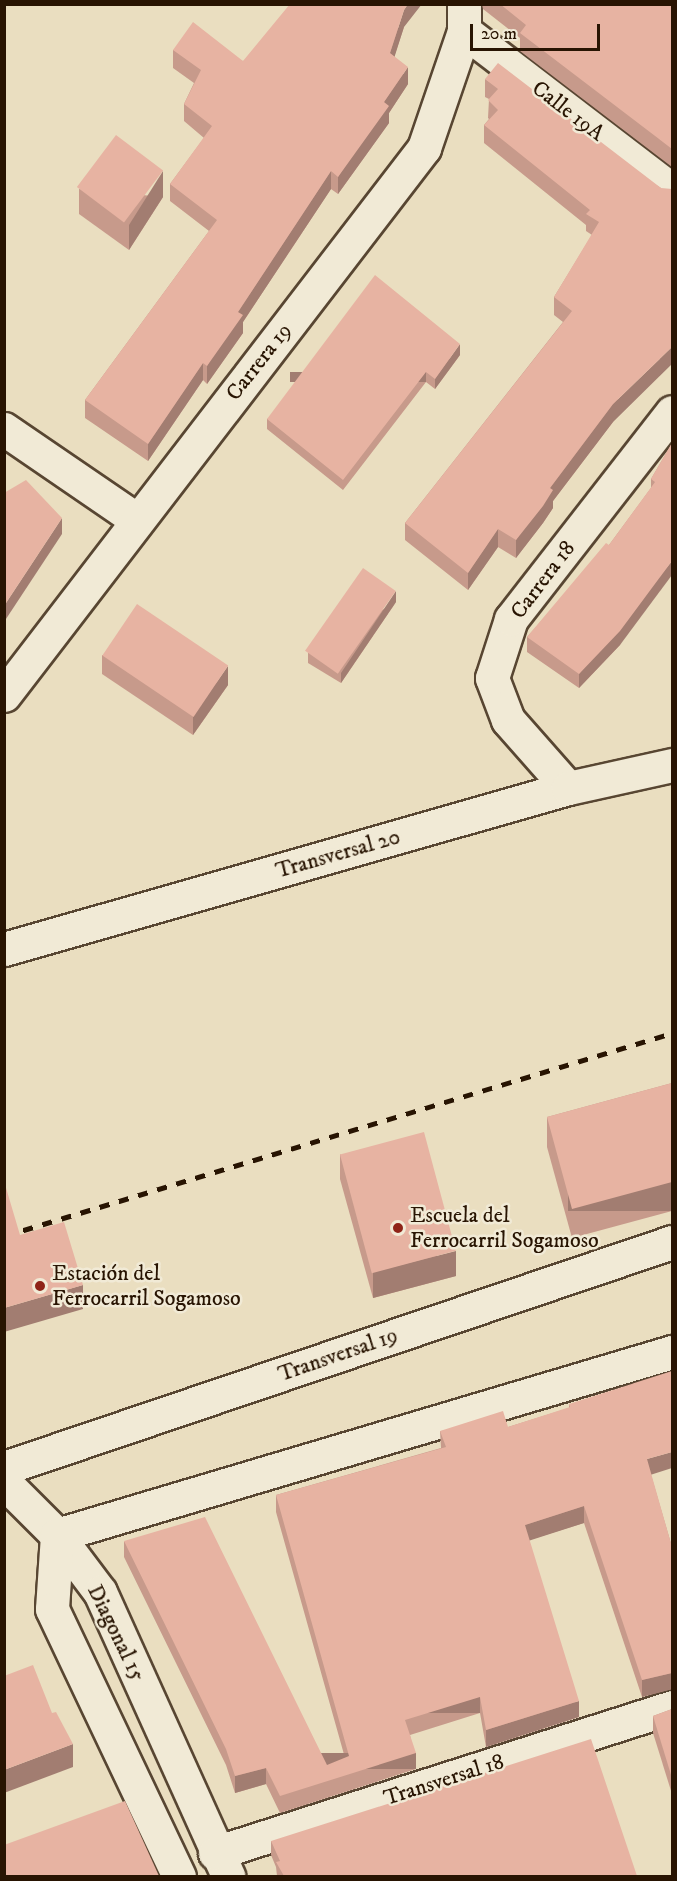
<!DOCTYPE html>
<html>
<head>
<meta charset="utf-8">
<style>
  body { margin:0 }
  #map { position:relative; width:677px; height:1881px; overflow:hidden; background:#eadec0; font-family:"IM FELL DW Pica",serif }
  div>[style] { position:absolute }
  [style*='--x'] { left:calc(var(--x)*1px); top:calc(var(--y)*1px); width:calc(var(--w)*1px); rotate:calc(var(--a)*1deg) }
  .roads { filter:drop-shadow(2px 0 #584632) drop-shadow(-2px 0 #584632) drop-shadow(0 2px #584632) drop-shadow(0 -2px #584632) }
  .minor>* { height:33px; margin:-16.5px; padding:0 16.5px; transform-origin:16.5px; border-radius:16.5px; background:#f1ead6 }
  .rail>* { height:4.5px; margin-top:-2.25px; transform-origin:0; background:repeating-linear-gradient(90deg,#281402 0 10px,transparent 0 20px) }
  .wall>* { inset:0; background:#c79a8b }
  .shaded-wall>* { inset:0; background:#a27d71; transform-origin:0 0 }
  .building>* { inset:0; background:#e7b3a2; transform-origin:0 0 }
  .dots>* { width:16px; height:16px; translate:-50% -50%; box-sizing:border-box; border:3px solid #f1ead6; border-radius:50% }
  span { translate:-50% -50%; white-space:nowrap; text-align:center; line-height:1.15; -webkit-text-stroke:5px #f1ead6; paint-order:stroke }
  .street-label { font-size:22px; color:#281402 }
  .poi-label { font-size:22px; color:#281402 }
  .left { translate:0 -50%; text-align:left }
  .frame { position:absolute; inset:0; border:6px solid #281402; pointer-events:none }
  .scale { position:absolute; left:470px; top:24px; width:130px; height:27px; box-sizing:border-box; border:3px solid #281402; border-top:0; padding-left:8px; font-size:18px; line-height:21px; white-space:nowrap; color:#281402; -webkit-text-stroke:4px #f1ead6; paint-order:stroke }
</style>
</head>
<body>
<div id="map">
  <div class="roads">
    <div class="minor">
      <i style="--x:464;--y:31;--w:262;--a:37.4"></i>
      <i style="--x:4;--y:429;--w:161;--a:34.4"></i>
      <i style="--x:4;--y:695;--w:690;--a:-52.48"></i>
      <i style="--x:424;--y:148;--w:124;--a:-71.1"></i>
      <i style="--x:464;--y:31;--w:27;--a:-90"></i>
      <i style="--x:568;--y:788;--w:91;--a:-131.4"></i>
      <i style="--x:508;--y:720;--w:45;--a:-110.9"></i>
      <i style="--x:492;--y:678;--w:62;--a:-72.1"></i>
      <i style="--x:511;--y:619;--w:262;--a:-52.1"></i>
      <i style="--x:4;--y:949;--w:587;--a:-15.93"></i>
      <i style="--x:568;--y:788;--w:107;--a:-12.5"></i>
      <i style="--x:4;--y:1468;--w:705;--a:-18.69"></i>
      <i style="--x:4;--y:1482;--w:75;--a:45"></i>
      <i style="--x:57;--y:1535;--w:71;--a:53"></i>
      <i style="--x:100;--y:1592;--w:312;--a:65.7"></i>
      <i style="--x:57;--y:1535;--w:642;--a:-16.57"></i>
      <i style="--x:57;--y:1535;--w:74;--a:93.9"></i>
      <i style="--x:52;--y:1609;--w:296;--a:64.6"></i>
      <i style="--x:215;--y:1853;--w:480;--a:-17.7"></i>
    </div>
  </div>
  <div class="rail">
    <i style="--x:4;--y:1236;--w:698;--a:-16.9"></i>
  </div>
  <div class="wall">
    <i style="clip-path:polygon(482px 4px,672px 4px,672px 167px,520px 51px,520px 38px,483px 9px)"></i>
    <i style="clip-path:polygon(404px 27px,394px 57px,408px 84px,389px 113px,389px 123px,338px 194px,331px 189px,243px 322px,243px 333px,207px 384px,203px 380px,148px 461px,85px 418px,85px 400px,209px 231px,170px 201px,170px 184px,204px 138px,184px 121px,184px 104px,194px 83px,173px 68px,173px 50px,243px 61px)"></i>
    <i style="clip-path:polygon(485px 79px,661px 188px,613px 422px,553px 501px,553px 508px,543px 523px,516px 558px,498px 547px,468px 590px,405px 540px,405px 523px,563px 322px,554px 315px,554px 297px,592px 235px,586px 231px,586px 225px,484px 143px,484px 125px,489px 119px,488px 118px,489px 99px,485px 97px)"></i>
    <i style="clip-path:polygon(79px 189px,163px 197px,129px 250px,79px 214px)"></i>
    <i style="clip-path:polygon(460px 355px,435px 389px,426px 382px,343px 490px,267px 429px,267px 419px)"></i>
    <i style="clip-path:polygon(672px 443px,620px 645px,579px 688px,527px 652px,527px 637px,609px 545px,651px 488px,651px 479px)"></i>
    <i style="clip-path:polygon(396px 602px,341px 683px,308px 663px,308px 653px)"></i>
    <i style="clip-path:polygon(102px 655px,228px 685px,193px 735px,102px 674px)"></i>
    <i style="clip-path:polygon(672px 1083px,672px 1211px,572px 1238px,547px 1147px,547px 1117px)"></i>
    <i style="clip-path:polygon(340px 1154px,456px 1276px,373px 1298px,340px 1179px)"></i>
    <i style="clip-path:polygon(569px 1404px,651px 1475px,672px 1547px,672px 1689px,642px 1697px,584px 1523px,529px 1540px,579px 1717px,486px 1747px,480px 1713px,410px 1735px,416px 1769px,280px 1813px,266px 1784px,235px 1793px,226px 1765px,124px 1557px,124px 1541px,327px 1765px,345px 1758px,276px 1512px,276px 1495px,441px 1448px,440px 1431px,508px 1427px,569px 1408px)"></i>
    <i style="clip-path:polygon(672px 1709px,672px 1794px,653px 1733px,653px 1716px)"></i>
    <i style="clip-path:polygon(271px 1841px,637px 1876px,277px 1876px,276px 1867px,271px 1855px)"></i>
  </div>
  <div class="shaded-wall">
    <i style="clip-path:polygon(408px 4px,422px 4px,404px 27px,390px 71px,390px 53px,404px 10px)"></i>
    <i style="clip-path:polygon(408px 67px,408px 84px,389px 113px,389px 123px,338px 194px,338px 177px,384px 102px)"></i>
    <i style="clip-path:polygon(163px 171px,163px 197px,129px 250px,129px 225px)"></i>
    <i style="clip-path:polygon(331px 171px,331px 189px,243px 322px,243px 333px,207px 384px,207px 366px,238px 312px)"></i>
    <i style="clip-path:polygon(460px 344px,460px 355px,435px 389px,435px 379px)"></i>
    <i style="clip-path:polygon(672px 347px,672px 364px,613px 422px,553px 501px,553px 508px,543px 523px,516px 558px,516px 540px,550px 488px,613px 404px)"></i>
    <i style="clip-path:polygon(203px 363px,203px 380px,148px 461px,148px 444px)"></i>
    <i style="left:426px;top:372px;width:10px;height:136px;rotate:90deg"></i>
    <i style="clip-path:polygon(62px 518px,62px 534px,4px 622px,4px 606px)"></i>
    <i style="clip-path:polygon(498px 529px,498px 547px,468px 590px,468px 573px)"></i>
    <i style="clip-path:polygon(672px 561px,672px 575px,620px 645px,579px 688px,579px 674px)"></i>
    <i style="clip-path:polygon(396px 591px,396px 602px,341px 683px,341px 673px)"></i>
    <i style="clip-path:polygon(228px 666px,228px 685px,193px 735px,193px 716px)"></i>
    <i style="left:672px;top:1182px;width:29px;height:104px;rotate:90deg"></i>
    <i style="clip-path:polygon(456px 1251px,456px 1276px,373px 1298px,373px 1272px)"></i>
    <i style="clip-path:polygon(83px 1285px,83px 1309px,4px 1332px,4px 1308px)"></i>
    <i style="clip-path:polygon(672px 1452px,672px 1468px,647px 1476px,647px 1459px)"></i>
    <i style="clip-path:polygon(584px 1506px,584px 1523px,525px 1542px,525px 1525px)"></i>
    <i style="clip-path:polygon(672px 1673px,672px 1689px,642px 1697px,642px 1680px)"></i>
    <i style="left:480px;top:1697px;width:16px;height:78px;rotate:90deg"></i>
    <i style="clip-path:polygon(579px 1701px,579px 1717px,486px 1747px,486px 1730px)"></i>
    <i style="clip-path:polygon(73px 1744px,73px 1767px,4px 1793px,4px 1770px)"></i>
    <i style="left:416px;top:1753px;width:16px;height:143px;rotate:90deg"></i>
    <i style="clip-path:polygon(266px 1768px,266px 1784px,235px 1793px,235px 1776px)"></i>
  </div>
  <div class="building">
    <i style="clip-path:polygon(290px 4px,408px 4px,404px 10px,390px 53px,408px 67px,384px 102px,389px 106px,338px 177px,331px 171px,238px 312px,243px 315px,207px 366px,203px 363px,148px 444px,85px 400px,217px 220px,170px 184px,212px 126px,184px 104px,201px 70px,173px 50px,193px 22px,243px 61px)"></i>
    <i style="clip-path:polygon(500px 4px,672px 4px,672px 149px,520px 33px,526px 25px)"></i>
    <i style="clip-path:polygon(498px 63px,661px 188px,672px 189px,672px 347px,613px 404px,550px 488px,553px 490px,543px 506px,516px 540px,498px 529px,468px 573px,405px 523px,572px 311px,554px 297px,599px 222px,586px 214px,590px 210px,484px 125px,498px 110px,488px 100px,498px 89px,485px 79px)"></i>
    <i style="left:116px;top:135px;width:59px;height:65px;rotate:37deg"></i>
    <i style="clip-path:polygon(375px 275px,460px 344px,435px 379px,426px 372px,343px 480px,267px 419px)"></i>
    <i style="clip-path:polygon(672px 443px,672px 561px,620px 631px,579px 674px,527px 637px,606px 543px,609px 545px,655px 482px,651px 479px)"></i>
    <i style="clip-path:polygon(26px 480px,62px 518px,4px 606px,4px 493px)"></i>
    <i style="left:363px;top:568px;width:40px;height:101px;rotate:35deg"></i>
    <i style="left:137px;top:604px;width:110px;height:62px;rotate:34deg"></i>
    <i style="clip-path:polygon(672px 1083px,672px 1182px,572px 1209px,547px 1117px)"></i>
    <i style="left:424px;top:1132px;width:123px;height:87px;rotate:75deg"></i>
    <i style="clip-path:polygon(4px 1181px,20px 1235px,64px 1222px,83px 1285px,4px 1308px)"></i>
    <i style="clip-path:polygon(672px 1371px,672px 1452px,647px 1459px,672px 1547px,672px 1673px,642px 1680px,584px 1506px,525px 1525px,579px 1701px,486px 1730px,480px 1697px,405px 1720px,416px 1753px,280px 1796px,266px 1768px,235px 1776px,226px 1749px,124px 1541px,205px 1517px,327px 1765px,349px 1756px,276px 1495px,446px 1447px,440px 1431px,503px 1411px,508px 1427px,570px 1407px,569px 1404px)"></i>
    <i style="clip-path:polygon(33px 1665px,52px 1713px,56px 1712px,73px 1744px,4px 1770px,4px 1676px)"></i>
    <i style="clip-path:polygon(672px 1709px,672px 1778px,653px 1716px)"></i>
    <i style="clip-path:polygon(591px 1739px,637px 1876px,284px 1876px,276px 1862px,280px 1861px,271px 1841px)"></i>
    <i style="clip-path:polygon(125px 1801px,159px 1876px,4px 1876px,4px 1845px)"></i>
  </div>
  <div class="dots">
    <i style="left:398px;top:1228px;background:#8f2418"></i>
    <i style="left:40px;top:1286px;background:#8f2418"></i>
  </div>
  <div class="street-label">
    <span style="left:568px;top:111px;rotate:37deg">Calle 19A</span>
    <span style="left:259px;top:362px;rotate:-52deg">Carrera 19</span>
    <span style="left:543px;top:580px;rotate:-53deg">Carrera 18</span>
    <span style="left:338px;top:854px;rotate:-16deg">Transversal 20</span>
    <span style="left:338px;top:1355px;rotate:-19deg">Transversal 19</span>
    <span style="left:116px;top:1633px;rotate:64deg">Diagonal 15</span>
    <span style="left:444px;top:1780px;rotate:-18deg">Transversal 18</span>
  </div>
  <div class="poi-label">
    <span class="left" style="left:410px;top:1228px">Escuela del<br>Ferrocarril Sogamoso</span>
    <span class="left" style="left:52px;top:1286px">Estación del<br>Ferrocarril Sogamoso</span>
  </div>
  <div class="frame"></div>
  <div class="scale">20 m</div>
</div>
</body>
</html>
